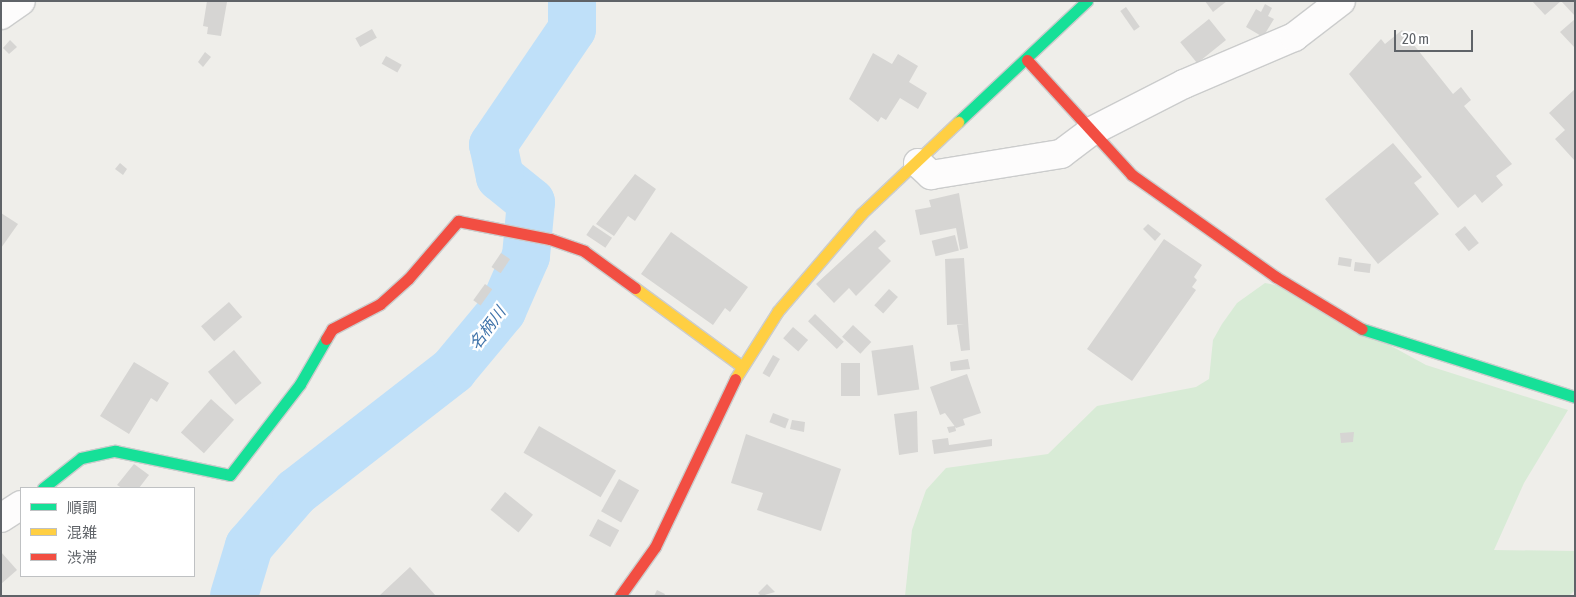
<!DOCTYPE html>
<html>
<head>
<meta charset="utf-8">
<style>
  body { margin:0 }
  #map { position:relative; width:1576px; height:597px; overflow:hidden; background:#efeeea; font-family:"Asap Condensed","Noto Sans JP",sans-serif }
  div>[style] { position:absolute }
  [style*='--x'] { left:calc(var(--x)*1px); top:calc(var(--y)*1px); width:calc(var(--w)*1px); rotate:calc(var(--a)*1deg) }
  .green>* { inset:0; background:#d8ebd6 }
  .river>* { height:48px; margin:-24px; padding:0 24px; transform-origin:24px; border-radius:24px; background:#bfe0f9 }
  .building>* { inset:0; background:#d6d5d3; transform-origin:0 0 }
  .roads { filter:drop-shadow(1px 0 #cbcccc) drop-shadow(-1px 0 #cbcccc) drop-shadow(0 1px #cbcccc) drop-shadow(0 -1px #cbcccc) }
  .street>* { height:28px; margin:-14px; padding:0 14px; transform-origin:14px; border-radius:14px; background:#fdfcfc }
  .fast>* { height:11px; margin:-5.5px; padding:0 5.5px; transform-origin:5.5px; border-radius:5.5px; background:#16e098 }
  .slow>* { height:11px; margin:-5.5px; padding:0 5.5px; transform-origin:5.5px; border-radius:5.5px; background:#ffcf43 }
  .jam>* { height:11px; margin:-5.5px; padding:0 5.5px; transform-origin:5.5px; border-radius:5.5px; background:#f24e42 }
  span { translate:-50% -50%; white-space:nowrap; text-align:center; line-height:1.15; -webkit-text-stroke:4.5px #fff; paint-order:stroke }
  .water-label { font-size:16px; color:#4174aa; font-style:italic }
  .frame { position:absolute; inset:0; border:2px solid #5f6368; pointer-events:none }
  .legend { position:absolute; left:20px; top:487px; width:175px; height:90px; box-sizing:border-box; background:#fff; border:1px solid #bfc1c3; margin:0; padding:6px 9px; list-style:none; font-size:15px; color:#5f6368 }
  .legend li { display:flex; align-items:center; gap:10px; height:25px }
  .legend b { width:25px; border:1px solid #bfc1c3 }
  .scale { position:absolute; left:1394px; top:30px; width:79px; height:22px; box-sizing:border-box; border:2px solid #5f6368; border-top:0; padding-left:6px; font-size:15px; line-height:18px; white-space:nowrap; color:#5f6368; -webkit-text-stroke:4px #fff; paint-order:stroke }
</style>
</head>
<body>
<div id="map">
  <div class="green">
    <i style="clip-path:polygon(1265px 283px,1281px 286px,1426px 365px,1568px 410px,1524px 483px,1494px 550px,1575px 551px,1575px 590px,1569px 596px,905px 596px,912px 530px,926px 490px,946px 468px,1048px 454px,1097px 406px,1196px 387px,1209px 379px,1213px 340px,1222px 324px,1237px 303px)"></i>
  </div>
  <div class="river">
    <i style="--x:234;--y:596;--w:52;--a:-73.3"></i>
    <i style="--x:249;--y:546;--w:72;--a:-49"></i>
    <i style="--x:296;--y:492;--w:199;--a:-37.8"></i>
    <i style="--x:453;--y:370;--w:77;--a:-50.3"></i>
    <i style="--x:502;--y:311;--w:60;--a:-66.4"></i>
    <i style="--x:526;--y:256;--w:54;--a:-84.7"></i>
    <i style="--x:531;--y:202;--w:40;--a:-141"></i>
    <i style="--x:500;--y:177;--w:33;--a:-102"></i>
    <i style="--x:493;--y:145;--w:140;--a:-55.7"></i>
    <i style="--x:572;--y:29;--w:28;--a:-90"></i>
  </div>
  <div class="building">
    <i style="clip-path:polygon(207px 1px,227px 2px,221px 36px,207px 34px,208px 27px,203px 26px)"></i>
    <i style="clip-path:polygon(1205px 1px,1227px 1px,1213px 12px)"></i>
    <i style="clip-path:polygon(1532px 1px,1561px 1px,1545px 15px)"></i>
    <i style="clip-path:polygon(1561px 1px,1575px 1px,1575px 16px)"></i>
    <i style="clip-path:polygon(1265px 4px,1272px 8px,1268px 16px,1274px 19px,1263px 37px,1246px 27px,1256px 9px,1261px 12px)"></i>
    <i style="left:1126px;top:7px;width:24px;height:7px;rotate:55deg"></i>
    <i style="left:1209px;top:19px;width:27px;height:37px;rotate:51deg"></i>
    <i style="clip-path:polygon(1575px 19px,1575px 48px,1560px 32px)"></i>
    <i style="left:372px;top:29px;width:10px;height:19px;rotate:61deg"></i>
    <i style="clip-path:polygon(1402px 30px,1453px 94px,1461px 87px,1471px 100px,1464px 106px,1512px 164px,1496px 176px,1503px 185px,1482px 203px,1475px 194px,1458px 208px,1349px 74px,1381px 39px,1385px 44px)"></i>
    <i style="clip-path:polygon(10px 40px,17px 47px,9px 54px,3px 48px)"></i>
    <i style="clip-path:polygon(205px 52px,211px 57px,203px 67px,198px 62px)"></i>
    <i style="clip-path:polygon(873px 53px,892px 64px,898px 54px,918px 66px,909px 82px,927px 93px,918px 109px,900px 98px,886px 120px,881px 117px,878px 122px,849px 99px)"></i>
    <i style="left:386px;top:56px;width:18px;height:9px;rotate:29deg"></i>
    <i style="clip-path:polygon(1575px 89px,1575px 161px,1555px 139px,1565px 130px,1549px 113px)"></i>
    <i style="clip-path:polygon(1393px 143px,1422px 177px,1414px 183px,1439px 214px,1378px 264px,1325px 199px)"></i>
    <i style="clip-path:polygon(120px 163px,127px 169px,123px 175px,115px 169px)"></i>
    <i style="clip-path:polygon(635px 174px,656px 189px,635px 221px,628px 216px,614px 236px,596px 224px)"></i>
    <i style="clip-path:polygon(959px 193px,968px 248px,960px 250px,956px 228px,920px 235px,915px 210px,931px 207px,929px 200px)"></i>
    <i style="clip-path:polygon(1px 213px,18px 224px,1px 248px)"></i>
    <i style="clip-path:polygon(1148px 224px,1161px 234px,1155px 241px,1143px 229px)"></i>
    <i style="left:593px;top:225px;width:23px;height:12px;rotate:34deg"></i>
    <i style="left:1465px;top:226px;width:22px;height:13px;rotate:51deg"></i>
    <i style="clip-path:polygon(875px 230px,886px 241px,878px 248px,891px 261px,856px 296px,849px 288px,834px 303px,816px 284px)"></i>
    <i style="clip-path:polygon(671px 232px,748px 287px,730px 312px,725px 308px,713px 325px,641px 274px)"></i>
    <i style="left:955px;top:235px;width:16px;height:24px;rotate:76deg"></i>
    <i style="clip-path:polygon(1164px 239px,1202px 265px,1194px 277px,1197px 280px,1192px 287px,1196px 290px,1132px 381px,1087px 349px)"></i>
    <i style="left:501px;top:253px;width:11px;height:17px;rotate:34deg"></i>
    <i style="left:1339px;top:257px;width:13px;height:8px;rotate:9deg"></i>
    <i style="clip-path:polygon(964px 258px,970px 350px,961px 351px,957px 325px,964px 324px,947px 325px,945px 259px)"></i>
    <i style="left:1355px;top:262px;width:16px;height:9px;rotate:7deg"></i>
    <i style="left:485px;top:284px;width:9px;height:20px;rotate:36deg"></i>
    <i style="left:889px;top:289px;width:12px;height:22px;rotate:42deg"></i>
    <i style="left:229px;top:302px;width:20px;height:37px;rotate:49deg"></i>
    <i style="left:815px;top:314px;width:40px;height:10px;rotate:44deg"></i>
    <i style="left:853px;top:325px;width:25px;height:16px;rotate:43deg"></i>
    <i style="left:793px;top:327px;width:20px;height:15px;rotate:41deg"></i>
    <i style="left:913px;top:345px;width:45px;height:42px;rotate:82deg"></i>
    <i style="left:234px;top:350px;width:43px;height:34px;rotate:50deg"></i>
    <i style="left:773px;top:355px;width:8px;height:21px;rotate:30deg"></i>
    <i style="clip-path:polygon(968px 359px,970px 369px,951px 371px,950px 362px)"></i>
    <i style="clip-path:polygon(134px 362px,169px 383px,157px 402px,151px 398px,129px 434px,100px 416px)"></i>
    <i style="left:841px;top:363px;width:19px;height:33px"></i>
    <i style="clip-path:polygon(967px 374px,981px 413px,963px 419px,965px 425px,956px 428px,945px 413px,940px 415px,930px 387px)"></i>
    <i style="left:211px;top:399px;width:31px;height:45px;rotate:42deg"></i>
    <i style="clip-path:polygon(917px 411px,918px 452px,899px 455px,894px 414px)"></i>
    <i style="left:773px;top:413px;width:17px;height:10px;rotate:21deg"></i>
    <i style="clip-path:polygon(792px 420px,805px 422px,804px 432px,790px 429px)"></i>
    <i style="left:539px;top:426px;width:89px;height:31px;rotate:30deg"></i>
    <i style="clip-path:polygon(955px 426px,956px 431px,949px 433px,947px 427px)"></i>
    <i style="clip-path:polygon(1354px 432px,1353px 442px,1341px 443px,1340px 433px)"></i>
    <i style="clip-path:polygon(746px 434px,841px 469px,821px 531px,757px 510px,763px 493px,731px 483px)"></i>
    <i style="clip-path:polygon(948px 438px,949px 445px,992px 439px,992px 446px,934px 454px,932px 440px)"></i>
    <i style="clip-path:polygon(134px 464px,149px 475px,139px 488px,122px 488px,117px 485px)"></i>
    <i style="left:619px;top:479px;width:23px;height:37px;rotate:29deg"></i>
    <i style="left:505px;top:492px;width:36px;height:23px;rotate:39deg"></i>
    <i style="left:598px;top:519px;width:24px;height:19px;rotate:28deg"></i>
    <i style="clip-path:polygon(1px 552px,17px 570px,1px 584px)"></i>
    <i style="clip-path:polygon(410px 567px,436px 596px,379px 596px)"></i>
    <i style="clip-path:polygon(767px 584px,775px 592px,761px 596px,758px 593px)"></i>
    <i style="clip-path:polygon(657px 590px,665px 594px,664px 596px,654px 596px)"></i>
  </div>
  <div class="roads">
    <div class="street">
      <i style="--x:1;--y:15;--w:24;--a:-35"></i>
      <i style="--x:918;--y:163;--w:18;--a:43"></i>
      <i style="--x:931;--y:175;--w:132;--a:-9.2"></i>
      <i style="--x:1061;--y:154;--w:36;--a:-37"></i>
      <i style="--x:1090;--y:132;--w:106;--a:-27.1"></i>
      <i style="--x:1184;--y:84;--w:120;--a:-23.1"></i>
      <i style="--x:1294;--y:37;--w:59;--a:-37.5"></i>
      <i style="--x:1;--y:518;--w:24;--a:-33"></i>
    </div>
    <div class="fast">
      <i style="--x:958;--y:122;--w:177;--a:-43.2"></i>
      <i style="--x:1362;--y:329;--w:224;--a:17.7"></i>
      <i style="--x:43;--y:488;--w:48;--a:-38.3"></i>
      <i style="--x:81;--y:458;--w:35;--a:-12"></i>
      <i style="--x:115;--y:451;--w:117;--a:11.8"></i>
      <i style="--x:230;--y:475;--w:115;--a:-52.4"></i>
      <i style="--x:300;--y:384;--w:52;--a:-60"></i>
    </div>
    <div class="slow">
      <i style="--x:635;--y:288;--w:132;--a:36.3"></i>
      <i style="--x:735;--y:379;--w:80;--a:-57.7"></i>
      <i style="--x:778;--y:311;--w:128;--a:-49.4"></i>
      <i style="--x:861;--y:214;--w:134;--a:-43.5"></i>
    </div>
    <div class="jam">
      <i style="--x:1027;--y:60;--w:156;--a:47.6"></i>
      <i style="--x:1132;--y:175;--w:176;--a:35.3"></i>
      <i style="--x:1276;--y:277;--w:100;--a:31.2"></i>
      <i style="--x:326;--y:339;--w:12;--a:-59"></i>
      <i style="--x:332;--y:329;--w:54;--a:-27.5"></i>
      <i style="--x:380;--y:304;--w:38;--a:-42"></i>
      <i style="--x:408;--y:279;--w:77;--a:-49.2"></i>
      <i style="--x:458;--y:221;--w:94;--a:11.1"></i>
      <i style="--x:550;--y:239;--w:36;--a:19"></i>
      <i style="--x:584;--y:251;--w:63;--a:36"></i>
      <i style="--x:620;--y:596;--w:60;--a:-54.5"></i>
      <i style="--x:655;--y:547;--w:186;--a:-64.5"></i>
    </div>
  </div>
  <div class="water-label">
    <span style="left:487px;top:328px;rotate:-53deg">名柄川</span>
  </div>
  <div class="frame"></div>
  <ul class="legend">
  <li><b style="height:6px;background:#16e098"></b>順調</li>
  <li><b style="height:6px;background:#ffcf43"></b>混雑</li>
  <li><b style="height:6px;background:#f24e42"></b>渋滞</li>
  </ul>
  <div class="scale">20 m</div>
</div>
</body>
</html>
